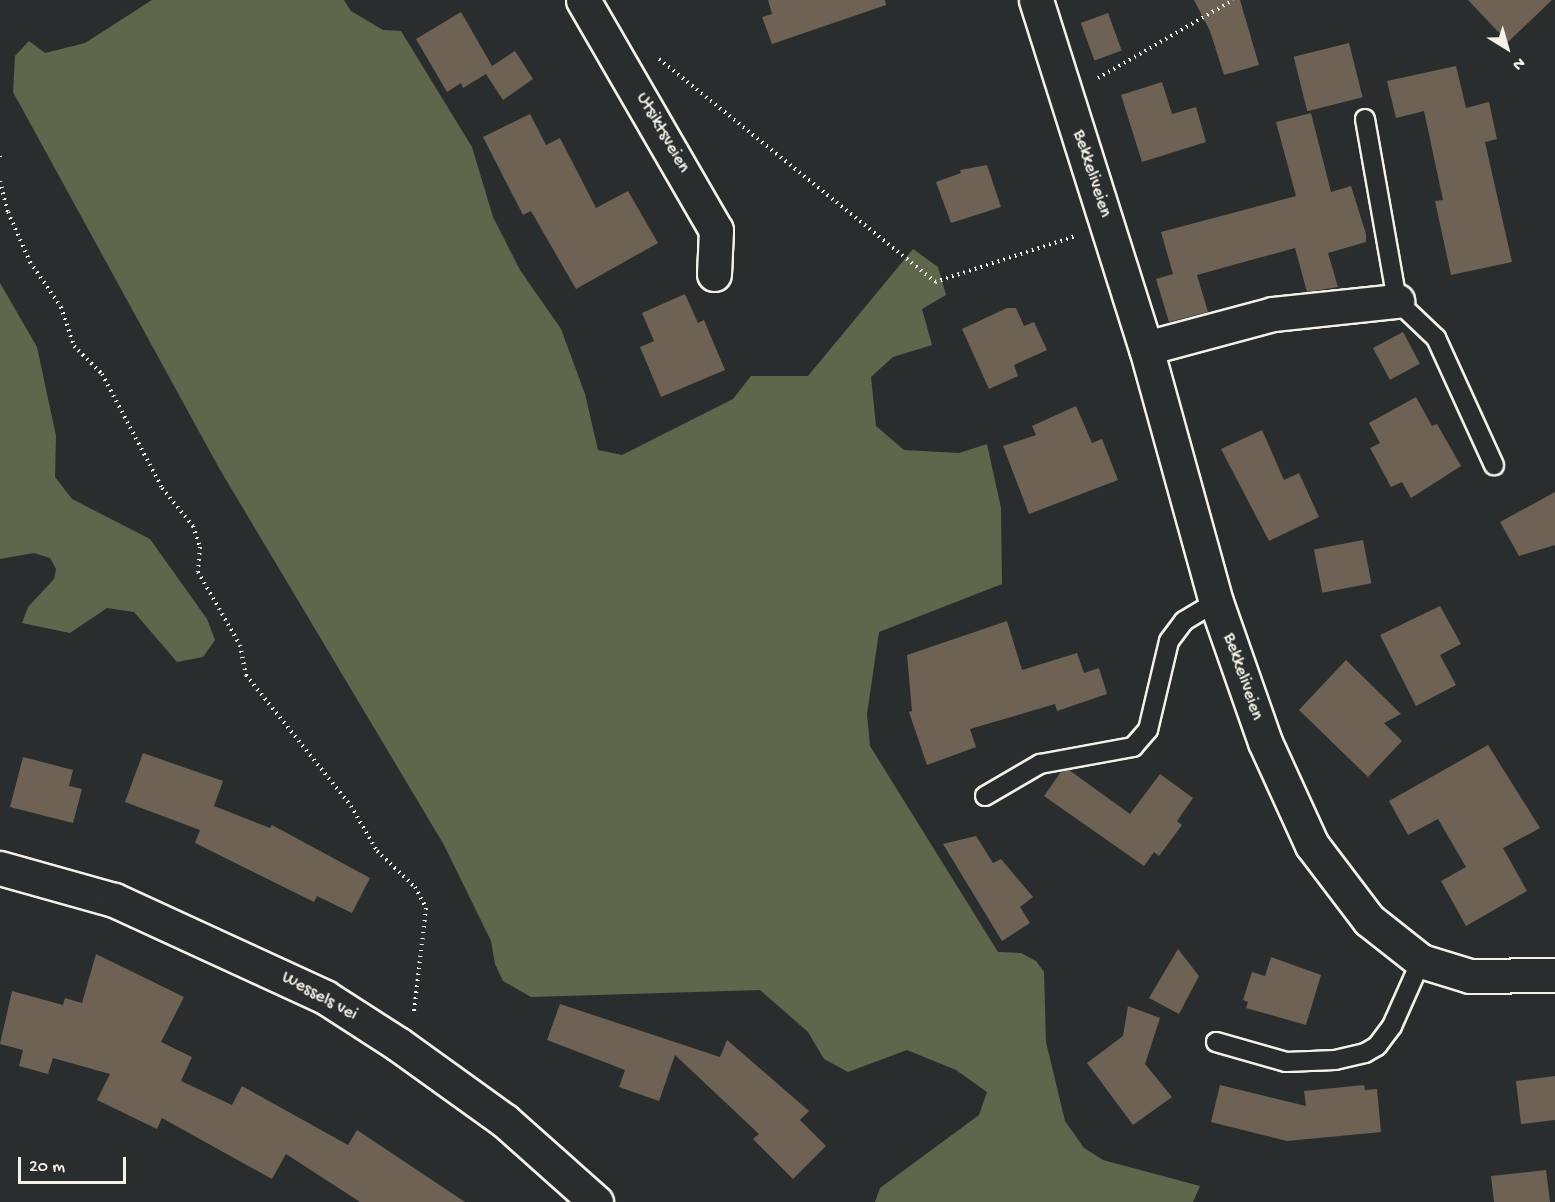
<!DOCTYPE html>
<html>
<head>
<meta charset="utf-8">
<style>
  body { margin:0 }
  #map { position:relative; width:1555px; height:1202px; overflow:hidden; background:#2a2d2e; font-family:"Gochi Hand",sans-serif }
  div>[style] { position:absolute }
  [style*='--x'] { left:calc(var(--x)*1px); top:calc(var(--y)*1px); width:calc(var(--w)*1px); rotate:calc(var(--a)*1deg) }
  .green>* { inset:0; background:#60664c }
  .building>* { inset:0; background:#6e6254; transform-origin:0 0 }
  .path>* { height:4px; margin-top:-2px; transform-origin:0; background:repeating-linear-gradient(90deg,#f4f1e8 0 1.5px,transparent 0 6px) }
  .roads { filter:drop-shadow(2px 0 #f4f1e8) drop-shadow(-2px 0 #f4f1e8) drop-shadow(0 2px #f4f1e8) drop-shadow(0 -2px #f4f1e8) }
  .service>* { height:18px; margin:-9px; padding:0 9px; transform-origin:9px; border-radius:9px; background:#2a2d2e }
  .minor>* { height:33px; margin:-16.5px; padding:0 16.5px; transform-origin:16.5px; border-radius:16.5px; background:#2a2d2e }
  span { translate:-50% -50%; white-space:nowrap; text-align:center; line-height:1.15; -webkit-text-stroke:6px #2a2d2e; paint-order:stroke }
  .street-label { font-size:18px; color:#f4f1e8 }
  .north { position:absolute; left:1477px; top:18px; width:60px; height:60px; -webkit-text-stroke:4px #2a2d2e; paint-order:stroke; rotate:143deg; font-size:16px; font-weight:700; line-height:24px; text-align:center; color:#f4f1e8 }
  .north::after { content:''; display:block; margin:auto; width:21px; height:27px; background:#f4f1e8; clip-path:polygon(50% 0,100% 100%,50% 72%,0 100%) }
  .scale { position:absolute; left:18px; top:1157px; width:108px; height:27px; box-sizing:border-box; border:3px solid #f4f1e8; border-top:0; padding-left:8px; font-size:18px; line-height:21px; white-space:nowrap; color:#f4f1e8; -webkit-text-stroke:4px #2a2d2e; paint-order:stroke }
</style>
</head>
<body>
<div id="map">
  <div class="green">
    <i style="clip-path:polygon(152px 0,344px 0,351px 11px,383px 30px,401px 31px,472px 147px,493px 217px,520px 270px,561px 329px,585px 394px,598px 450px,622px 455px,733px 399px,751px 376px,808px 376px,913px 249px,938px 267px,946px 295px,922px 309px,932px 345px,893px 357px,871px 377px,876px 426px,904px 450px,959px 453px,987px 444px,1001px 508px,1002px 584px,879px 632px,867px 714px,870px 746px,998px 952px,1021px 953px,1036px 961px,1044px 972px,1046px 1042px,1065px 1121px,1084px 1148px,1103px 1160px,1200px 1186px,1193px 1202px,875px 1202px,880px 1188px,979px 1115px,987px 1092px,956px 1070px,907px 1050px,848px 1072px,824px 1059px,808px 1032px,760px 990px,531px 997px,503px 981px,495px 964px,491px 941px,444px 845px,219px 468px,13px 92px,15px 56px,29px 41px,45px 53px,85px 43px)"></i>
    <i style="clip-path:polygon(0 283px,37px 347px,56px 436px,55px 477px,72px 499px,150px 539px,207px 619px,215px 640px,203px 657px,177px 662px,134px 612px,107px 608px,70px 633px,22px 623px,28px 607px,54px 579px,56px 569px,50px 558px,34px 553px,0 559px)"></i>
  </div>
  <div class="building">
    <i style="clip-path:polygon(768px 0,885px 0,886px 5px,772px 44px,762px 17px,772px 14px)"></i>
    <i style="clip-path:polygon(1194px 0,1240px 0,1259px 65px,1224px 75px,1210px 31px)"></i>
    <i style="clip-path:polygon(1468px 0,1552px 0,1508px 42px)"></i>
    <i style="clip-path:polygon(461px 12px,492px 66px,515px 51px,533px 79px,503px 100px,486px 74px,463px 88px,461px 83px,447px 92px,416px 39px)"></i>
    <i style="left:1108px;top:13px;width:40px;height:29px;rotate:70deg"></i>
    <i style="left:1349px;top:43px;width:56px;height:57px;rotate:76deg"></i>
    <i style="clip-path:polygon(1456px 66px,1466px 108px,1489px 102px,1497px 139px,1485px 142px,1512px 262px,1451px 275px,1435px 201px,1443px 200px,1424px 111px,1396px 118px,1387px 81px)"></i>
    <i style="clip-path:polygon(1162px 82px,1172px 114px,1196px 107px,1206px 142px,1142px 162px,1121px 95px)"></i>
    <i style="clip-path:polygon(1311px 113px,1331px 192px,1351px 186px,1366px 234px,1366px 242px,1328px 253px,1338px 287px,1307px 292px,1295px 248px,1197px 275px,1208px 312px,1169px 322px,1156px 279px,1173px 274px,1161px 232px,1296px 196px,1276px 122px)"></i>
    <i style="clip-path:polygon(530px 114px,546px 145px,560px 138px,596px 208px,628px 191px,658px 243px,576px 289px,531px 211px,523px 215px,483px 137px)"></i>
    <i style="clip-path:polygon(987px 165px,1001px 207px,951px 223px,936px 182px,961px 173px,960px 170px)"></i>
    <i style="clip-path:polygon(685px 294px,698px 323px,704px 320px,725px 370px,661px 397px,640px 347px,654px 341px,642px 313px)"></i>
    <i style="clip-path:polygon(1007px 308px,1016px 308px,1024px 326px,1034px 322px,1047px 350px,1014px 365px,1018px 376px,989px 389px,962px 329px)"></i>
    <i style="left:1403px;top:332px;width:36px;height:34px;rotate:62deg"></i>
    <i style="clip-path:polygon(1416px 397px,1432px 426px,1437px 424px,1461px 466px,1411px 498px,1402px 482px,1391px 487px,1370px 448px,1380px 443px,1369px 423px)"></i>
    <i style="clip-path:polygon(1076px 406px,1092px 443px,1102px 439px,1118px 480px,1029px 514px,1003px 446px,1036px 435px,1032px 426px)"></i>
    <i style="clip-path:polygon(1262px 430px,1284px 480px,1299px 473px,1319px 517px,1269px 541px,1221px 449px)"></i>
    <i style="clip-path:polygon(1555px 492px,1555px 545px,1519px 556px,1500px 522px)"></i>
    <i style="left:1363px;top:540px;width:44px;height:50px;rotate:79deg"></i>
    <i style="clip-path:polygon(1440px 606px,1461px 644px,1440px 655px,1456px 685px,1416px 706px,1380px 635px)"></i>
    <i style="clip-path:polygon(1007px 621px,1022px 670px,1077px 653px,1084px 673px,1099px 668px,1107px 694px,1057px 711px,1055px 704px,970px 729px,976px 747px,927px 765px,909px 712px,912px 711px,907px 655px)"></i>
    <i style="clip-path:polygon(1346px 660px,1401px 714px,1384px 723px,1402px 741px,1368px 777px,1299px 710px)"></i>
    <i style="clip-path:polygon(1488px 745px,1540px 828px,1503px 848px,1527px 891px,1466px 926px,1441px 881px,1466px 867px,1438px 819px,1408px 835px,1389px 801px)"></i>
    <i style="clip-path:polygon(143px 753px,223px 781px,214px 806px,270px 828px,272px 825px,370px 878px,352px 913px,317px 896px,314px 902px,195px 843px,200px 830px,125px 802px)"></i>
    <i style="clip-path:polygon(23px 757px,73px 770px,69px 786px,82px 789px,73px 823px,10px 807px)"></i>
    <i style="clip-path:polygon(1069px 770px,1130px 814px,1160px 774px,1193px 798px,1177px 821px,1182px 825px,1159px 856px,1154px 852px,1144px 866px,1044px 796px,1061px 772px)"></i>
    <i style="clip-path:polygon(976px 836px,993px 863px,1001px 859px,1033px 897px,1020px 907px,1030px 923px,1002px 941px,943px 844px)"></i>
    <i style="clip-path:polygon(1178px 949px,1199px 976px,1179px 1014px,1149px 998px)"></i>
    <i style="clip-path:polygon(96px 954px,184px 997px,161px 1042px,192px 1057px,181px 1081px,232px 1105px,242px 1086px,348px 1145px,357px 1130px,465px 1202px,360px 1202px,286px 1154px,272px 1179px,162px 1118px,157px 1129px,97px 1100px,110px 1074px,53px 1058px,48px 1074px,19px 1066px,23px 1050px,0 1044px,12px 991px,63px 1005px,65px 998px,82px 1003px)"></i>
    <i style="clip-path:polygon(1271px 957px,1321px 975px,1306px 1025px,1246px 1008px,1248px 1002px,1243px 1000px,1252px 972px,1265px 976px)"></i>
    <i style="clip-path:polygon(560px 1004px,720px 1057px,727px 1040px,809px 1111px,800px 1120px,826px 1146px,793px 1179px,753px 1139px,759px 1134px,675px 1055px,659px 1101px,619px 1087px,625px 1070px,547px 1040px)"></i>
    <i style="clip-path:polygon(1128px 1006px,1160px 1018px,1145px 1064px,1172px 1097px,1133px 1125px,1087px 1063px,1123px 1036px)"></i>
    <i style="clip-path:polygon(1555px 1076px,1555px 1120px,1521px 1124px,1516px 1081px)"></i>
    <i style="clip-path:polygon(1220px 1085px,1306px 1106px,1304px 1091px,1364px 1085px,1365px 1090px,1377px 1089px,1381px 1132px,1287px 1141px,1211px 1122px)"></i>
    <i style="clip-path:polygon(1546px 1170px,1550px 1202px,1494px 1202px,1491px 1176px)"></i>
  </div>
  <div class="path">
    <i style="--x:659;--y:59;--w:355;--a:38.9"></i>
    <i style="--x:935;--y:282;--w:148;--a:-18.1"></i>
    <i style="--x:1098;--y:78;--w:156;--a:-30"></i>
    <i style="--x:0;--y:156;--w:5;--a:90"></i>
    <i style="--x:0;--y:181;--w:32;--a:76"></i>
    <i style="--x:8;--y:212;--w:55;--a:66.3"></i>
    <i style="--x:30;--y:262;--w:55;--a:55.4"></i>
    <i style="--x:61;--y:307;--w:41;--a:71.6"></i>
    <i style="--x:74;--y:346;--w:40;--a:45"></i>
    <i style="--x:102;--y:374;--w:129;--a:62.2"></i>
    <i style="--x:162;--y:488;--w:49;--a:50.8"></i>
    <i style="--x:193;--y:526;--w:22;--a:72"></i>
    <i style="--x:200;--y:547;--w:25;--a:95"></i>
    <i style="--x:198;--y:572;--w:84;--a:60.1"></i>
    <i style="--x:240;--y:645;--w:31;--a:79"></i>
    <i style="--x:246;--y:675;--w:168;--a:51.3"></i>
    <i style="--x:351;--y:806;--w:52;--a:60"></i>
    <i style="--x:377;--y:851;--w:52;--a:43.5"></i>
    <i style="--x:415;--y:887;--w:24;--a:62"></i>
    <i style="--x:426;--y:908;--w:105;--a:96.6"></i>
  </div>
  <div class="roads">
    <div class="service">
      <i style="--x:1365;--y:119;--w:185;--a:80"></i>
      <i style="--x:1397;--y:301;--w:54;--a:43.5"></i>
      <i style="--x:1436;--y:338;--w:140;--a:65.5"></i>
      <i style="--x:985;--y:796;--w:64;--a:-30.2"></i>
      <i style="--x:1040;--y:764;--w:95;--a:-10.4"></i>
      <i style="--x:1133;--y:747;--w:23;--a:-49"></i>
      <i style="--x:1148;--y:730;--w:91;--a:-76.7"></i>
      <i style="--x:1169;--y:641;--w:25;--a:-53"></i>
      <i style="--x:1184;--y:621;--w:37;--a:-31"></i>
      <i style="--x:1216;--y:1042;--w:73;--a:15.9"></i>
      <i style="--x:1286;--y:1062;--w:49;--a:-2.3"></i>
      <i style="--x:1335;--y:1060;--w:31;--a:-13"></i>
      <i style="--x:1365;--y:1053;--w:14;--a:-30"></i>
      <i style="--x:1377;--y:1046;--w:25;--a:-53"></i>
      <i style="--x:1392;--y:1026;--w:71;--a:-66"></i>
    </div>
    <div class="minor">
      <i style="--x:583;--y:0;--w:266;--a:60"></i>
      <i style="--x:716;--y:230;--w:44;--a:92.6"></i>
      <i style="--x:1036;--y:0;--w:365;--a:72.5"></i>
      <i style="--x:1146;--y:348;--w:263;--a:74.6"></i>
      <i style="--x:1216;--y:602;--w:148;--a:70.7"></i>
      <i style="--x:1265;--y:742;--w:113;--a:65.5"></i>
      <i style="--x:1312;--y:845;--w:94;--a:52.8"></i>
      <i style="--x:1369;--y:920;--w:66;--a:38.3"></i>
      <i style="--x:1421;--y:961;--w:51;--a:17"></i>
      <i style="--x:1470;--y:976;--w:85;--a:-0.7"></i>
      <i style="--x:1146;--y:348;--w:131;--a:-15"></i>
      <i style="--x:1273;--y:314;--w:125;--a:-6"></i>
      <i style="--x:0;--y:868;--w:118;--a:15.7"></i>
      <i style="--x:114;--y:900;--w:232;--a:24.7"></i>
      <i style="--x:325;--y:997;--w:87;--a:32.8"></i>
      <i style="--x:398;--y:1044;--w:132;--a:35.7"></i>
      <i style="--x:505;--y:1121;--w:122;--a:41.7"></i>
    </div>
  </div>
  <div class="street-label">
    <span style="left:662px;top:133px;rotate:60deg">Utsiktsveien</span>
    <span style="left:1091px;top:174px;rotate:72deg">Bekkeliveien</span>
    <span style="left:1242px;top:677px;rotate:71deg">Bekkeliveien</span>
    <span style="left:319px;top:997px;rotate:29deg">Wessels vei</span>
  </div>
  <div class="north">N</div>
  <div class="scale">20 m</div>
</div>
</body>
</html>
